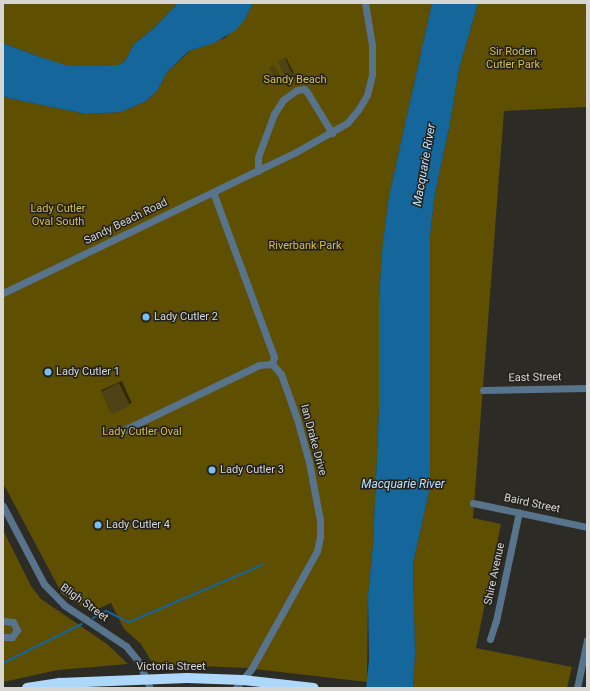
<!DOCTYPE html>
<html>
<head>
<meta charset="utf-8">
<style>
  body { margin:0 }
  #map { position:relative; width:590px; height:691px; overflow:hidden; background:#2c2b25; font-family:Roboto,sans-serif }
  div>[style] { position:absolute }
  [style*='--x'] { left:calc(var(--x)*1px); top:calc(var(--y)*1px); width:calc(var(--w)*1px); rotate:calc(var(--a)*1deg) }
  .green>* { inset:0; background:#5f4f00 }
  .water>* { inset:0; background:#15669a }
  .shadow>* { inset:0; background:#0007; transform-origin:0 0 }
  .stream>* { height:2px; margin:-1px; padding:0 1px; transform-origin:1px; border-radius:1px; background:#15669a }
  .building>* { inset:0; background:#4e4314; transform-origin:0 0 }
  .minor>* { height:7px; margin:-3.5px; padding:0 3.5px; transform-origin:3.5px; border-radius:3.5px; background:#58748c }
  .highway>* { height:10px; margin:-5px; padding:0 5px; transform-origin:5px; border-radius:5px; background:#add8fb }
  .highway-bridge>* { height:10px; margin:-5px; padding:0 5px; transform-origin:5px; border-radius:5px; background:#add8fb }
  .dots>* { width:11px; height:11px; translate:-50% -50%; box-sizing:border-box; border:2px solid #22211c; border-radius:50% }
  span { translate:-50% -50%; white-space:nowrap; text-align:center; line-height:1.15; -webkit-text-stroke:3px #22211c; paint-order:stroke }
  .park-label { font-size:11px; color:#dbbf45 }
  .street-label { font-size:11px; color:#d7d6d2 }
  .poi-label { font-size:11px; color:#d7d6d2 }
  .left { translate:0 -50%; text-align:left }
  .water-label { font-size:12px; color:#bce0fe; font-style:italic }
  .frame { position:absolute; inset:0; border:4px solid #d7d6d2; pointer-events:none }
</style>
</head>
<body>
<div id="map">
  <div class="green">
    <i style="clip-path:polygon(3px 3px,178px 3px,153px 29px,134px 44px,125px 61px,118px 65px,80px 66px,69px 66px,56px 63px,3px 43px)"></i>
    <i style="clip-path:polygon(253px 3px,432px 3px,389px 196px,382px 251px,379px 300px,379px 410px,373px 545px,368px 596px,367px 682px,246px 668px,153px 664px,141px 644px,124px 629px,111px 603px,91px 612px,62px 594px,3px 483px,3px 97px,86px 114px,121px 112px,146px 101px,157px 91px,167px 72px,190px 51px,225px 38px,245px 19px)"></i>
    <i style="clip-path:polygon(478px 3px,587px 3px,587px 107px,504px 111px,473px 518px,501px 524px,476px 648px,572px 667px,567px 688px,413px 688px,415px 654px,413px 564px,430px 487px,430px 236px,435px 193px,449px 128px,459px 69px)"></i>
    <i style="clip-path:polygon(3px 530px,31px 586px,41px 599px,107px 644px,128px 664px,58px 670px,3px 682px)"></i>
  </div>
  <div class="water">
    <i style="clip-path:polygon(178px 3px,253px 3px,245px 19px,236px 30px,214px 43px,189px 51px,167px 72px,157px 91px,146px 101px,121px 112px,86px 114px,3px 97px,3px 43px,40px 57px,69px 66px,118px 65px,125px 61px,134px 44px,153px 29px)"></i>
    <i style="clip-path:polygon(432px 3px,478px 3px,459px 69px,449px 128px,435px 193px,430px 236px,430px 487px,413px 564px,415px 654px,413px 688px,366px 688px,369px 660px,368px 596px,373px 545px,379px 410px,379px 300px,382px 251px,389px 196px)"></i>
  </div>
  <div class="shadow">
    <i style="clip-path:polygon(286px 58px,294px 73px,288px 77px,281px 60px)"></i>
    <i style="left:122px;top:381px;width:24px;height:23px;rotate:66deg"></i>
  </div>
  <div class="stream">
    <i style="--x:93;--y:618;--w:15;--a:-28"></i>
    <i style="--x:106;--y:611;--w:25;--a:26"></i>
    <i style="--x:129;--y:622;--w:145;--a:-23.2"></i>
    <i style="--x:3;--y:663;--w:88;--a:-26.3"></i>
  </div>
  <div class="building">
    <i style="left:285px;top:58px;width:19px;height:8px;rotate:65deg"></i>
    <i style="left:274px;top:65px;width:13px;height:6px;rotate:61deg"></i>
    <i style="left:119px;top:383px;width:25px;height:20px;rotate:64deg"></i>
  </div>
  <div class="minor">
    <i style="--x:258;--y:171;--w:14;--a:-90"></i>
    <i style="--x:258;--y:157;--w:46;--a:-69.6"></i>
    <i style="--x:274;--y:114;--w:17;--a:-57"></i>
    <i style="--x:283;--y:100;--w:17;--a:-36"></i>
    <i style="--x:297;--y:90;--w:7;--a:-8"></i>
    <i style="--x:304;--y:89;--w:4;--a:45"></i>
    <i style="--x:307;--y:92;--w:48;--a:58.6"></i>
    <i style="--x:213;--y:192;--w:176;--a:69.7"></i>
    <i style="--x:274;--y:357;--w:7;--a:106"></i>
    <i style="--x:272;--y:364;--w:13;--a:48"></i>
    <i style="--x:281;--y:374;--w:48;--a:70.4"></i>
    <i style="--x:297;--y:419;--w:45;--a:74.4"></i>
    <i style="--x:309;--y:462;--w:59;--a:79.3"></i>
    <i style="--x:320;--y:520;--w:17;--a:90"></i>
    <i style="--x:320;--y:537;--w:14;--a:102"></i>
    <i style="--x:317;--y:551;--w:134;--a:119.1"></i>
    <i style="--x:252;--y:668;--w:26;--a:129"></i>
    <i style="--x:3;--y:293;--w:325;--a:-25.7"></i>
    <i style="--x:296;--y:152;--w:59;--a:-29.6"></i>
    <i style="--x:347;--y:123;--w:17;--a:-50"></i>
    <i style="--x:358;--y:110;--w:17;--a:-59"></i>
    <i style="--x:367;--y:95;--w:21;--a:-76"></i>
    <i style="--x:372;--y:75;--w:30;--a:-90"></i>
    <i style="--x:372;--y:45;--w:43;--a:-99.5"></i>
    <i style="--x:483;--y:390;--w:104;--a:-1.1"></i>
    <i style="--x:122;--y:431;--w:152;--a:-25.7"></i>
    <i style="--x:259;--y:365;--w:13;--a:-4"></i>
    <i style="--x:473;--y:503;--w:116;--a:11.9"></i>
    <i style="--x:3;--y:506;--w:88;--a:62.3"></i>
    <i style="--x:44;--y:584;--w:29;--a:46"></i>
    <i style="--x:64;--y:605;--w:74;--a:33.5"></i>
    <i style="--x:126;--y:646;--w:19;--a:51"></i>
    <i style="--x:138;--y:661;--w:30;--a:66"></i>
    <i style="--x:3;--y:621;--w:10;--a:6"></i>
    <i style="--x:13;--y:622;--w:9;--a:63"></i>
    <i style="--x:17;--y:630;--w:9;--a:126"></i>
    <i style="--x:12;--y:637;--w:9;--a:180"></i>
    <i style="--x:490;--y:639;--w:19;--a:-72"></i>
    <i style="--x:496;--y:621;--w:111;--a:-78.1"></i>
    <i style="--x:577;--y:688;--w:49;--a:-78.2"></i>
  </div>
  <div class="highway">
    <i style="--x:27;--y:688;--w:33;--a:-9"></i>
  </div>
  <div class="highway-bridge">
    <i style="--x:60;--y:683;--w:127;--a:-2.3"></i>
    <i style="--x:187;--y:678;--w:56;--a:2"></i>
    <i style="--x:243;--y:680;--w:71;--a:6.4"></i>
  </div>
  <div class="dots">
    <i style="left:146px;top:317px;background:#78bff7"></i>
    <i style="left:48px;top:372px;background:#78bff7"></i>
    <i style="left:212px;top:470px;background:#78bff7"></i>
    <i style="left:98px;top:525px;background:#78bff7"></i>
  </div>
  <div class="park-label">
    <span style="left:513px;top:59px">Sir Roden<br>Cutler Park</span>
    <span style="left:295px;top:80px">Sandy Beach</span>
    <span style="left:58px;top:216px">Lady Cutler<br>Oval South</span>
    <span style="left:305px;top:246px">Riverbank Park</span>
    <span style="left:142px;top:432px">Lady Cutler Oval</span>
  </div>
  <div class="street-label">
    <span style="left:126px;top:222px;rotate:-26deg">Sandy Beach Road</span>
    <span style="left:535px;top:378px;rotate:-1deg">East Street</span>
    <span style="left:313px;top:440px;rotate:75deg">Ian Drake Drive</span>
    <span style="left:532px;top:504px;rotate:12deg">Baird Street</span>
    <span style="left:495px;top:574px;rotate:-78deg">Shire Avenue</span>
    <span style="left:84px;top:603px;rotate:36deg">Bligh Street</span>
    <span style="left:171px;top:667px">Victoria Street</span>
  </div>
  <div class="poi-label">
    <span class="left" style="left:154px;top:317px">Lady Cutler 2</span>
    <span class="left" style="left:56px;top:372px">Lady Cutler 1</span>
    <span class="left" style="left:220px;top:470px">Lady Cutler 3</span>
    <span class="left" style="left:106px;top:525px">Lady Cutler 4</span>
  </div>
  <div class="water-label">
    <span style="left:425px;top:165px;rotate:-80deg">Macquarie River</span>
    <span style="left:403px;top:485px">Macquarie River</span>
  </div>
  <div class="frame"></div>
</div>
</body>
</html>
